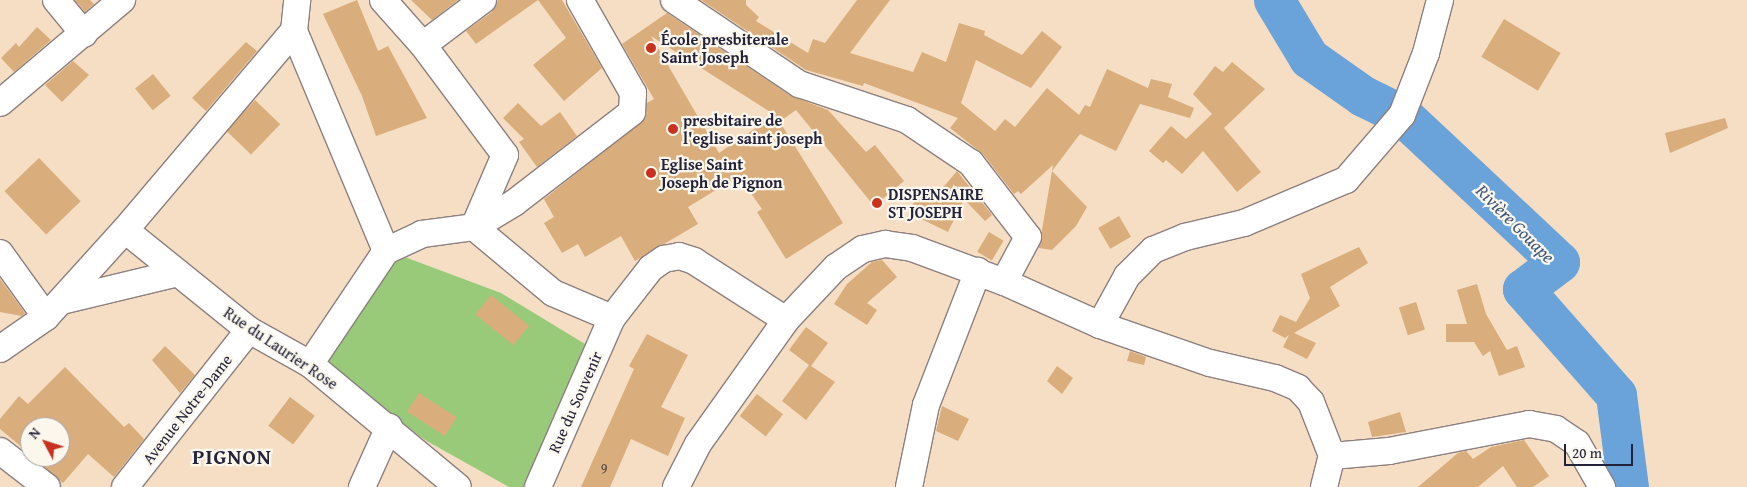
<!DOCTYPE html>
<html>
<head>
<meta charset="utf-8">
<style>
  body { margin:0 }
  #map { position:relative; width:1747px; height:487px; overflow:hidden; background:#f5dec3; font-family:"Gentium Book Plus",serif }
  div>[style] { position:absolute }
  [style*='--x'] { left:calc(var(--x)*1px); top:calc(var(--y)*1px); width:calc(var(--w)*1px); rotate:calc(var(--a)*1deg) }
  .green>* { inset:0; background:#98ca7a }
  .river>* { height:41px; margin:-20.5px; padding:0 20.5px; transform-origin:20.5px; border-radius:20.5px; background:#6aa3d9 }
  .building>* { inset:0; background:#d9ad7c; transform-origin:0 0 }
  .roads { filter:drop-shadow(1px 0 #8c807f) drop-shadow(-1px 0 #8c807f) drop-shadow(0 1px #8c807f) drop-shadow(0 -1px #8c807f) }
  .minor>* { height:26px; margin:-13px; padding:0 13px; transform-origin:13px; border-radius:13px; background:#fff }
  .dots>* { width:14px; height:14px; translate:-50% -50%; box-sizing:border-box; border:2px solid #fbf7ec; border-radius:50% }
  span { translate:-50% -50%; white-space:nowrap; text-align:center; line-height:1.15; -webkit-text-stroke:4.5px #fbf7ec; paint-order:stroke }
  .number-label { font-size:14px; color:#50454b }
  .number-label span { -webkit-text-stroke-width:0 }
  .poi-label { font-size:16px; color:#22223b; font-weight:700 }
  .left { translate:0 -50%; text-align:left }
  .street-label { font-size:16px; color:#22223b }
  .water-label { font-size:18px; color:#3f567a; font-style:italic }
  .district-label { font-size:21px; color:#22223b; font-weight:700; letter-spacing:1px }
  .north { position:absolute; left:20px; top:417px; width:50px; height:50px; box-sizing:border-box; background:#fbf7ec; border:1px solid #a4a2a5; border-radius:50%; rotate:310deg; font-size:14px; font-weight:700; line-height:20px; text-align:center; color:#22223b }
  .north::after { content:''; display:block; margin:auto; width:18px; height:22px; background:#c8321e; clip-path:polygon(50% 0,100% 100%,50% 72%,0 100%) }
  .scale { position:absolute; left:1564px; top:444px; width:69px; height:22px; box-sizing:border-box; border:2px solid #22223b; border-top:0; padding-left:6px; font-size:15px; line-height:18px; white-space:nowrap; color:#22223b; -webkit-text-stroke:4px #fbf7ec; paint-order:stroke }
</style>
</head>
<body>
<div id="map">
  <div class="green">
    <i style="clip-path:polygon(394px 253px,501px 293px,590px 347px,526px 487px,509px 487px,425px 440px,326px 366px)"></i>
  </div>
  <div class="river">
    <i style="--x:1274;--y:0;--w:68;--a:58.9"></i>
    <i style="--x:1309;--y:58;--w:66;--a:35.1"></i>
    <i style="--x:1363;--y:96;--w:43;--a:26"></i>
    <i style="--x:1402;--y:115;--w:215;--a:43.1"></i>
    <i style="--x:1559;--y:262;--w:45;--a:143.1"></i>
    <i style="--x:1523;--y:289;--w:141;--a:48.7"></i>
    <i style="--x:1616;--y:395;--w:93;--a:82.6"></i>
  </div>
  <div class="building">
    <i style="clip-path:polygon(75px 0,90px 0,94px 4px,85px 12px)"></i>
    <i style="clip-path:polygon(357px 0,378px 51px,388px 46px,427px 118px,376px 136px,362px 96px,323px 14px)"></i>
    <i style="clip-path:polygon(411px 0,458px 0,432px 20px)"></i>
    <i style="clip-path:polygon(498px 0,562px 0,602px 68px,564px 101px,533px 65px,566px 38px,538px 0,476px 44px,466px 31px,492px 12px)"></i>
    <i style="clip-path:polygon(701px 0,746px 0,746px 5px,759px 17px,756px 21px,808px 53px,813px 39px,825px 43px,857px 0,890px 0,850px 53px,913px 72px,922px 52px,946px 62px,959px 23px,985px 31px,984px 35px,1022px 55px,1042px 31px,1062px 47px,1031px 88px,976px 60px,961px 103px,995px 131px,1005px 119px,1015px 127px,1047px 88px,1079px 115px,1085px 105px,1090px 107px,1107px 69px,1148px 88px,1151px 79px,1172px 84px,1168px 97px,1194px 108px,1190px 118px,1140px 104px,1116px 151px,1080px 134px,1052px 171px,1087px 207px,1076px 226px,1052px 250px,1039px 248px,1053px 165px,1021px 194px,1018px 191px,1014px 194px,983px 154px,950px 128px,958px 118px,864px 83px,863px 86px,806px 70px)"></i>
    <i style="clip-path:polygon(evenodd,667px 13px,791px 96px,828px 110px,866px 152px,875px 145px,904px 181px,874px 206px,796px 110px,782px 120px,776px 116px,843px 223px,786px 259px,757px 212px,762px 209px,739px 176px,688px 207px,698px 224px,635px 261px,621px 236px,585px 257px,578px 244px,562px 253px,544px 223px,554px 217px,544px 199px,645px 119px,647px 103px,654px 99px,622px 44px,667px 13px,651px 36px,775px 115px,719px 153px,651px 36px)"></i>
    <i style="left:1504px;top:19px;width:66px;height:44px;rotate:31deg"></i>
    <i style="clip-path:polygon(37px 27px,51px 40px,14px 72px,1px 58px,16px 43px,19px 47px)"></i>
    <i style="clip-path:polygon(246px 42px,257px 51px,206px 111px,192px 98px)"></i>
    <i style="clip-path:polygon(73px 61px,89px 75px,62px 102px,45px 85px)"></i>
    <i style="clip-path:polygon(1232px 62px,1265px 89px,1224px 128px,1261px 172px,1237px 192px,1203px 151px,1182px 174px,1166px 160px,1163px 163px,1149px 151px,1171px 126px,1186px 139px,1212px 114px,1193px 94px,1215px 66px,1223px 72px)"></i>
    <i style="left:153px;top:74px;width:28px;height:23px;rotate:51deg"></i>
    <i style="left:255px;top:100px;width:35px;height:42px;rotate:44deg"></i>
    <i style="clip-path:polygon(518px 103px,541px 126px,560px 112px,577px 136px,537px 167px,519px 142px,524px 139px,503px 118px)"></i>
    <i style="clip-path:polygon(1725px 118px,1728px 128px,1670px 153px,1665px 133px)"></i>
    <i style="left:39px;top:158px;width:60px;height:48px;rotate:46deg"></i>
    <i style="clip-path:polygon(957px 171px,992px 215px,985px 221px,964px 199px,948px 232px,909px 213px,920px 189px,935px 197px)"></i>
    <i style="left:1119px;top:216px;width:24px;height:24px;rotate:60deg"></i>
    <i style="left:989px;top:232px;width:17px;height:23px;rotate:31deg"></i>
    <i style="clip-path:polygon(1359px 247px,1368px 263px,1330px 287px,1340px 306px,1294px 333px,1316px 343px,1307px 359px,1283px 347px,1289px 335px,1285px 338px,1272px 331px,1280px 315px,1296px 322px,1310px 298px,1301px 274px)"></i>
    <i style="clip-path:polygon(882px 260px,897px 277px,867px 303px,877px 310px,867px 325px,834px 304px,847px 284px,872px 262px)"></i>
    <i style="clip-path:polygon(0 279px,25px 313px,22px 316px,0 312px)"></i>
    <i style="clip-path:polygon(1477px 284px,1486px 314px,1507px 350px,1517px 346px,1525px 367px,1499px 376px,1490px 351px,1483px 356px,1474px 342px,1446px 342px,1446px 324px,1467px 324px,1457px 290px)"></i>
    <i style="left:491px;top:295px;width:49px;height:25px;rotate:39deg"></i>
    <i style="left:1416px;top:302px;width:29px;height:18px;rotate:72deg"></i>
    <i style="clip-path:polygon(806px 327px,828px 343px,811px 366px,835px 382px,806px 420px,782px 401px,809px 365px,789px 350px)"></i>
    <i style="clip-path:polygon(647px 334px,688px 355px,661px 407px,685px 418px,668px 456px,631px 439px,610px 487px,581px 487px,634px 369px,629px 366px)"></i>
    <i style="clip-path:polygon(165px 346px,195px 375px,180px 393px,152px 360px)"></i>
    <i style="clip-path:polygon(1130px 351px,1146px 357px,1144px 365px,1127px 361px)"></i>
    <i style="clip-path:polygon(1057px 366px,1073px 378px,1062px 394px,1047px 381px)"></i>
    <i style="clip-path:polygon(65px 367px,124px 427px,129px 423px,144px 439px,114px 477px,88px 454px,63px 483px,33px 457px,60px 457px,60px 427px,30px 427px,30px 454px,0 429px,0 419px,19px 396px,28px 404px)"></i>
    <i style="left:419px;top:393px;width:45px;height:22px;rotate:33deg"></i>
    <i style="left:757px;top:394px;width:33px;height:28px;rotate:38deg"></i>
    <i style="left:290px;top:397px;width:31px;height:36px;rotate:37deg"></i>
    <i style="clip-path:polygon(942px 406px,969px 419px,958px 441px,936px 431px)"></i>
    <i style="clip-path:polygon(1400px 412px,1406px 432px,1372px 437px,1368px 422px)"></i>
    <i style="clip-path:polygon(1524px 440px,1549px 476px,1533px 487px,1517px 487px,1503px 466px,1478px 487px,1418px 487px,1458px 453px,1466px 451px,1473px 459px,1491px 447px)"></i>
  </div>
  <div class="roads">
    <div class="minor">
      <i style="--x:56;--y:0;--w:44;--a:50.5"></i>
      <i style="--x:383;--y:0;--w:60;--a:48.4"></i>
      <i style="--x:423;--y:45;--w:137;--a:53.3"></i>
      <i style="--x:505;--y:155;--w:78;--a:113.3"></i>
      <i style="--x:674;--y:0;--w:151;--a:33.9"></i>
      <i style="--x:799;--y:84;--w:114;--a:18.4"></i>
      <i style="--x:907;--y:120;--w:77;--a:33.9"></i>
      <i style="--x:971;--y:163;--w:93;--a:52.4"></i>
      <i style="--x:1028;--y:237;--w:51;--a:118.1"></i>
      <i style="--x:1004;--y:282;--w:105;--a:24.1"></i>
      <i style="--x:1100;--y:325;--w:56;--a:-61.1"></i>
      <i style="--x:1127;--y:276;--w:37;--a:-45"></i>
      <i style="--x:1153;--y:250;--w:35;--a:-22"></i>
      <i style="--x:1185;--y:237;--w:61;--a:-13.3"></i>
      <i style="--x:1244;--y:223;--w:111;--a:-22.9"></i>
      <i style="--x:1346;--y:180;--w:86;--a:-49.3"></i>
      <i style="--x:1402;--y:115;--w:66;--a:-68.8"></i>
      <i style="--x:1426;--y:53;--w:55;--a:-75.2"></i>
      <i style="--x:294;--y:31;--w:238;--a:67.3"></i>
      <i style="--x:386;--y:251;--w:136;--a:123.9"></i>
      <i style="--x:423;--y:45;--w:75;--a:-36.9"></i>
      <i style="--x:0;--y:103;--w:160;--a:-40.2"></i>
      <i style="--x:474;--y:227;--w:103;--a:39.9"></i>
      <i style="--x:553;--y:293;--w:64;--a:23"></i>
      <i style="--x:612;--y:318;--w:63;--a:-52"></i>
      <i style="--x:651;--y:268;--w:16;--a:-35"></i>
      <i style="--x:664;--y:259;--w:15;--a:-11"></i>
      <i style="--x:679;--y:256;--w:16;--a:18"></i>
      <i style="--x:694;--y:261;--w:109;--a:32.7"></i>
      <i style="--x:125;--y:230;--w:159;--a:38.9"></i>
      <i style="--x:249;--y:330;--w:70;--a:29.1"></i>
      <i style="--x:310;--y:364;--w:192;--a:39.7"></i>
      <i style="--x:386;--y:251;--w:40;--a:-25"></i>
      <i style="--x:422;--y:234;--w:52;--a:-7.7"></i>
      <i style="--x:474;--y:227;--w:47;--a:-31"></i>
      <i style="--x:514;--y:203;--w:149;--a:-37.6"></i>
      <i style="--x:632;--y:112;--w:19;--a:-87"></i>
      <i style="--x:633;--y:93;--w:107;--a:-119.7"></i>
      <i style="--x:0;--y:253;--w:79;--a:54.3"></i>
      <i style="--x:61;--y:301;--w:120;--a:-13.5"></i>
      <i style="--x:1100;--y:325;--w:116;--a:19.1"></i>
      <i style="--x:1210;--y:363;--w:67;--a:13"></i>
      <i style="--x:1275;--y:378;--w:25;--a:23"></i>
      <i style="--x:1298;--y:388;--w:19;--a:47"></i>
      <i style="--x:1311;--y:402;--w:58;--a:68.7"></i>
      <i style="--x:1332;--y:456;--w:57;--a:-5"></i>
      <i style="--x:1389;--y:451;--w:143;--a:-10.9"></i>
      <i style="--x:1529;--y:424;--w:27;--a:10"></i>
      <i style="--x:1556;--y:429;--w:25;--a:34"></i>
      <i style="--x:1577;--y:443;--w:51;--a:60.4"></i>
      <i style="--x:0;--y:349;--w:56;--a:-34.8"></i>
      <i style="--x:46;--y:317;--w:118;--a:-47.8"></i>
      <i style="--x:125;--y:230;--w:261;--a:-49.7"></i>
      <i style="--x:294;--y:31;--w:31;--a:-84"></i>
      <i style="--x:0;--y:451;--w:59;--a:37.5"></i>
      <i style="--x:125;--y:487;--w:200;--a:-51.7"></i>
      <i style="--x:362;--y:487;--w:66;--a:-65.8"></i>
      <i style="--x:538;--y:487;--w:184;--a:-66.4"></i>
      <i style="--x:676;--y:487;--w:48;--a:-62.9"></i>
      <i style="--x:698;--y:444;--w:152;--a:-54.6"></i>
      <i style="--x:786;--y:320;--w:73;--a:-46.7"></i>
      <i style="--x:836;--y:267;--w:32;--a:-34"></i>
      <i style="--x:863;--y:249;--w:23;--a:-13"></i>
      <i style="--x:885;--y:244;--w:27;--a:8"></i>
      <i style="--x:912;--y:248;--w:98;--a:20.3"></i>
      <i style="--x:909;--y:487;--w:84;--a:-78.3"></i>
      <i style="--x:926;--y:405;--w:144;--a:-68.8"></i>
      <i style="--x:1324;--y:487;--w:32;--a:-76"></i>
    </div>
  </div>
  <div class="dots">
    <i style="left:651px;top:48px;background:#c8321e"></i>
    <i style="left:673px;top:129px;background:#c8321e"></i>
    <i style="left:651px;top:173px;background:#c8321e"></i>
    <i style="left:877px;top:203px;background:#c8321e"></i>
  </div>
  <div class="number-label">
    <span style="left:604px;top:468px">9</span>
  </div>
  <div class="poi-label">
    <span class="left" style="left:661px;top:48px">École presbiterale<br>Saint Joseph</span>
    <span class="left" style="left:683px;top:129px">presbitaire de<br>l'eglise saint joseph</span>
    <span class="left" style="left:661px;top:173px">Eglise Saint<br>Joseph de Pignon</span>
    <span class="left" style="left:888px;top:203px">DISPENSAIRE<br>ST JOSEPH</span>
  </div>
  <div class="street-label">
    <span style="left:281px;top:348px;rotate:34deg">Rue du Laurier Rose</span>
    <span style="left:575px;top:402px;rotate:-66deg">Rue du Souvenir</span>
    <span style="left:187px;top:409px;rotate:-52deg">Avenue Notre-Dame</span>
  </div>
  <div class="water-label">
    <span style="left:1515px;top:224px;rotate:45deg">Rivière Gouape</span>
  </div>
  <div class="district-label">
    <span style="left:232px;top:457px">PIGNON</span>
  </div>
  <div class="north">N</div>
  <div class="scale">20 m</div>
</div>
</body>
</html>
